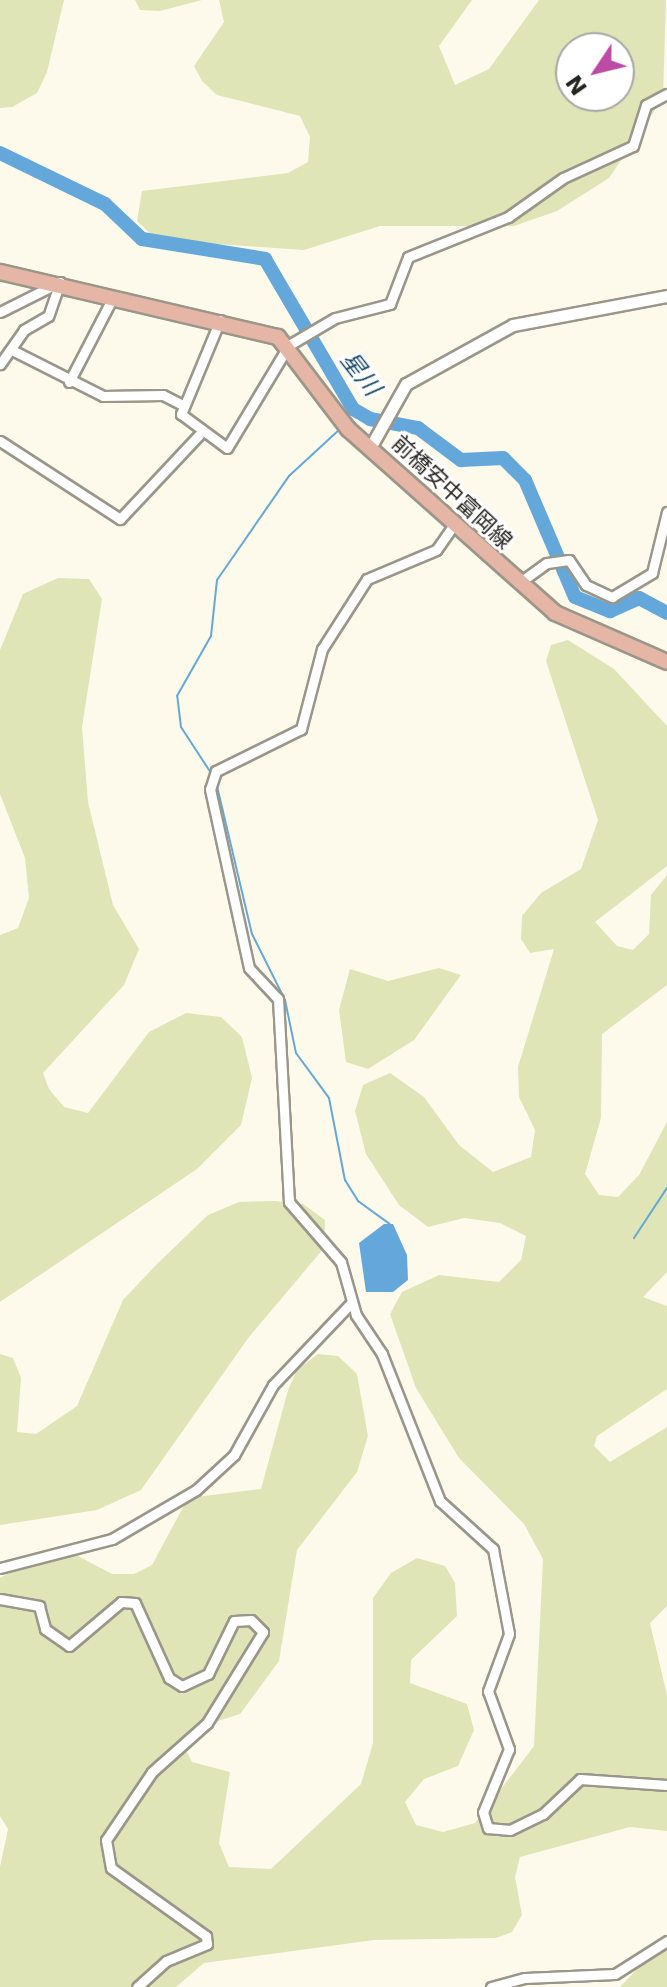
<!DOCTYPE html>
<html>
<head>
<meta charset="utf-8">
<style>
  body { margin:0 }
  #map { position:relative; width:667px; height:1987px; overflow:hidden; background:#fefaeb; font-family:"DejaVu Sans","Noto Sans JP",sans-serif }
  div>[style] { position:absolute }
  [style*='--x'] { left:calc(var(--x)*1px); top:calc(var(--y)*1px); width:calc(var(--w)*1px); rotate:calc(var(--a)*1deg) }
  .green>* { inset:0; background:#dfe5b6 }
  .water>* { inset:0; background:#64a8db }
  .stream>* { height:2px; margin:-1px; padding:0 1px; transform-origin:1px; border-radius:1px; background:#64a8db }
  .river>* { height:14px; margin:-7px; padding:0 7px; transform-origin:7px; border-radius:7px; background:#64a8db }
  .roads { filter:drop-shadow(2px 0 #9a978a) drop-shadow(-2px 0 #9a978a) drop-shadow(0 2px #9a978a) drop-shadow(0 -2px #9a978a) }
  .minor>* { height:9px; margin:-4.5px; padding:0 4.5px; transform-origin:4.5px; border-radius:4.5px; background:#fff }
  .tertiary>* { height:11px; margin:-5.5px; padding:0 5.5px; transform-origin:5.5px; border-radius:5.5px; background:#fff }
  .primary>* { height:14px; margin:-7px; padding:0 7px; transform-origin:7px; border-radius:7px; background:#e5b5a6 }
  span { translate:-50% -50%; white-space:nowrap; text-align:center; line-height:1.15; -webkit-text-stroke:6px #fff; paint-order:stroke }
  .street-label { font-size:22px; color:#26241f }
  .water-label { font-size:24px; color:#15486a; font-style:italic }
  .north { position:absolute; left:555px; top:32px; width:80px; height:80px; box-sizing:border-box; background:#fff; border:2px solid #a8a7a5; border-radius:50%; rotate:235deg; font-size:22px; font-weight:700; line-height:32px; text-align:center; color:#26241f }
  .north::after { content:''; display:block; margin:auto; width:28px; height:36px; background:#bd4aa4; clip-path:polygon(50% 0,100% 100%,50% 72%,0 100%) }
</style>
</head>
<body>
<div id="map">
  <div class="green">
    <i style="clip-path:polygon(0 0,64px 0,47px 72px,37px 93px,12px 107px,0 108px)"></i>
    <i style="clip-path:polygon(135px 0,202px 0,160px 11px,140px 10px)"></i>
    <i style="clip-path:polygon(evenodd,219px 0,472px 0,439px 46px,455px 85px,489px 69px,539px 0,666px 0,663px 98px,609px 178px,557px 211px,514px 226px,380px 226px,304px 250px,157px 240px,137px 221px,142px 191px,288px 173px,308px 162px,310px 137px,300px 116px,217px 95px,202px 81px,194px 66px,224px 22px,219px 0,571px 48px,619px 48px,619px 96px,571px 96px,571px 48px)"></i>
    <i style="clip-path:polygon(58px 578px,89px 579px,102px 599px,82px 727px,88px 802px,113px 905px,139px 949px,124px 985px,43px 1073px,49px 1089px,64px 1107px,88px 1113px,149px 1032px,186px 1013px,221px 1017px,242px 1037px,252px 1078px,241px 1125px,197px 1169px,0 1302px,0 935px,18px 928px,29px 898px,25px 858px,0 794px,0 650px,23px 594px)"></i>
    <i style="clip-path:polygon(568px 640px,614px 669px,667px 726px,667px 866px,595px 922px,617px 946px,633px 950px,649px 934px,651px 895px,667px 875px,667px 985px,602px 1034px,601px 1118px,585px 1174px,599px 1195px,618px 1197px,639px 1175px,667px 1122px,667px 1272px,643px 1297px,667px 1306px,667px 1389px,597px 1436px,594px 1446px,610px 1462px,667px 1427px,667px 1606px,650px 1623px,667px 1695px,667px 1831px,630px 1827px,520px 1857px,515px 1877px,522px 1915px,512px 1932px,496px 1938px,374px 1940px,204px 1963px,176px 1987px,0 1987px,0 1867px,8px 1829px,0 1816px,0 1578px,59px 1546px,112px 1574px,134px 1574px,152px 1565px,188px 1498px,261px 1489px,288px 1390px,297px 1370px,318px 1354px,338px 1356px,357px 1374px,368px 1436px,357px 1472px,297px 1550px,279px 1661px,240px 1714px,196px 1728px,182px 1742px,192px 1762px,230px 1772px,219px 1843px,229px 1867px,271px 1869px,361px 1784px,373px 1743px,373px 1598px,391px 1573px,417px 1558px,445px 1566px,455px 1583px,457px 1616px,411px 1660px,410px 1683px,467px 1704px,474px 1730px,458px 1766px,424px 1779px,405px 1802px,416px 1825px,443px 1832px,475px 1823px,534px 1746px,543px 1559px,524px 1524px,459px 1458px,416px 1388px,390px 1314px,402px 1292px,439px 1275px,499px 1282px,521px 1260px,526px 1236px,500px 1223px,464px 1218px,428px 1227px,399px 1205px,366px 1154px,355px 1111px,363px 1085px,390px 1073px,424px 1097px,459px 1145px,493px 1172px,531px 1157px,535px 1130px,519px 1097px,518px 1067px,554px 949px,530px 953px,521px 939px,522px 916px,541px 893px,581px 869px,598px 820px,546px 661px,551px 645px)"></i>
    <i style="clip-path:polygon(439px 968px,461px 975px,414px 1040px,368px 1069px,346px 1062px,339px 1010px,350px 969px,388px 981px)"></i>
    <i style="clip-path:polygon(275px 1201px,303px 1204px,325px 1220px,324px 1248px,249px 1337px,141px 1490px,97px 1510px,0 1525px,0 1354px,13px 1358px,21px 1378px,17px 1432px,36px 1434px,77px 1406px,123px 1300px,157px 1264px,208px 1215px,239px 1202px)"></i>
    <i style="clip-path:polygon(667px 1941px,667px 1987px,620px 1987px,663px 1942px)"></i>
  </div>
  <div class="water">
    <i style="clip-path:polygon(384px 1224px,393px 1224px,407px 1255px,408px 1280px,393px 1292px,366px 1292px,359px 1243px)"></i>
  </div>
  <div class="stream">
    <i style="--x:348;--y:417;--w:9;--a:-58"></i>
    <i style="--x:211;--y:773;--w:55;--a:-123.1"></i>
    <i style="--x:181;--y:727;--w:31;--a:-97"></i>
    <i style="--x:177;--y:696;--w:69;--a:-60.5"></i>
    <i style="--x:211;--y:636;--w:56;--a:-83.9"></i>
    <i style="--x:217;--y:580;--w:126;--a:-55.3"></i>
    <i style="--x:289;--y:476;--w:69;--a:-42.7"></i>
    <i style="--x:216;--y:782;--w:156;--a:76.7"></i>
    <i style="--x:252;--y:934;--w:74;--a:63.4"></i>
    <i style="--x:285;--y:1000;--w:54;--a:78.3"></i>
    <i style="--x:296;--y:1053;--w:56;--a:53.7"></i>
    <i style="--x:329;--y:1098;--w:84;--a:79"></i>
    <i style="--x:345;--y:1180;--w:25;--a:58"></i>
    <i style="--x:358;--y:1201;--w:39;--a:36"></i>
    <i style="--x:634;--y:1238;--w:60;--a:-56.6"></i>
  </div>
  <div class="river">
    <i style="--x:0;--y:153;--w:117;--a:25.9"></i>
    <i style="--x:105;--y:204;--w:51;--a:43.4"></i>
    <i style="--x:142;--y:239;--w:125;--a:9.2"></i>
    <i style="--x:265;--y:259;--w:174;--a:59.6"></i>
    <i style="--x:353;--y:409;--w:20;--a:30"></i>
    <i style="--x:370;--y:419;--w:49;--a:10.6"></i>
    <i style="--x:418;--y:428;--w:54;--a:36.7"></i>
    <i style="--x:461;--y:460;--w:42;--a:-2.7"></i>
    <i style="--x:503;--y:458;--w:31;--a:45"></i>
    <i style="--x:525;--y:480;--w:127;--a:66.9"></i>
    <i style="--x:575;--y:597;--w:38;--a:22"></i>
    <i style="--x:610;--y:611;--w:32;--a:-24"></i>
    <i style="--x:639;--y:598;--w:32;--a:28"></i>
  </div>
  <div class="roads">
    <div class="minor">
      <i style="--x:0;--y:312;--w:67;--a:-26.6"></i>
      <i style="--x:60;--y:282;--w:36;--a:109"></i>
      <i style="--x:48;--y:316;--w:28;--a:150"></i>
      <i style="--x:24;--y:330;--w:42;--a:125.2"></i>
      <i style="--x:220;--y:320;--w:102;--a:112.5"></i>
      <i style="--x:181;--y:414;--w:57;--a:36.5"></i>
      <i style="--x:227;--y:448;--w:120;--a:-59"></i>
      <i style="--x:289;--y:345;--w:53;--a:-30.4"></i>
      <i style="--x:335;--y:318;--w:57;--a:-14.3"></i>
      <i style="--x:390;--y:304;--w:50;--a:-69"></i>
      <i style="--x:408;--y:257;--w:108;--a:-21.8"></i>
      <i style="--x:508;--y:217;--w:67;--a:-35.3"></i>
      <i style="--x:563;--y:178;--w:77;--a:-24.6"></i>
      <i style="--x:633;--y:146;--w:43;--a:-72.4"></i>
      <i style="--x:646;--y:105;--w:24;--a:-28"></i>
      <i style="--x:12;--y:350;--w:102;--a:26.8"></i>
      <i style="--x:103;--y:396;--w:60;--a:-1"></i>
      <i style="--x:163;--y:395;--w:22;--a:27"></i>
      <i style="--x:69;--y:382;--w:96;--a:-62.6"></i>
      <i style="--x:0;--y:441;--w:143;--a:33"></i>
      <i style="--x:120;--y:519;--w:115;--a:-46.8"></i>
      <i style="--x:453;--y:526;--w:29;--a:125"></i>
      <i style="--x:436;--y:550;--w:75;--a:157.2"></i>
      <i style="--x:367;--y:579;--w:83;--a:122.7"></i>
      <i style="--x:322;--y:649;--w:83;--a:104.7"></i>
      <i style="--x:301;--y:729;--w:95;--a:153.7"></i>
      <i style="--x:216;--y:771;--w:19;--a:108"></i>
      <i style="--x:210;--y:789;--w:183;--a:77.7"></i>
      <i style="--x:249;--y:968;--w:42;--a:46.9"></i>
      <i style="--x:278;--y:999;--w:203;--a:86.9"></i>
      <i style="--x:289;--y:1202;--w:79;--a:49.1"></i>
      <i style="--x:341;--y:1262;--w:55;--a:74.2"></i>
      <i style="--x:356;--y:1315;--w:47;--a:56.3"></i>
      <i style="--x:382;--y:1354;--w:158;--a:68.5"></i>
      <i style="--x:440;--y:1501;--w:72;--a:42.2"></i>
      <i style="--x:493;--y:1549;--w:86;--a:79.3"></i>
      <i style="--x:509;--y:1634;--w:61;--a:110.2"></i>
      <i style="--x:488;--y:1691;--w:62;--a:70.1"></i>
      <i style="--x:509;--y:1749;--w:68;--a:112.4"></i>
      <i style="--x:483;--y:1812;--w:17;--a:73"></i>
      <i style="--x:488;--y:1828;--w:22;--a:5"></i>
      <i style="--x:510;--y:1830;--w:37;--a:-26"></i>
      <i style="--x:543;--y:1814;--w:51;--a:-43.4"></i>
      <i style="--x:580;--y:1779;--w:87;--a:3.9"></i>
      <i style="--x:519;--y:583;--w:34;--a:-36"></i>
      <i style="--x:547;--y:563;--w:22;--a:-8"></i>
      <i style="--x:569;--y:560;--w:30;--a:56"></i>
      <i style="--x:586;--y:585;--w:29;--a:25"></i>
      <i style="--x:612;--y:597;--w:47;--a:-31"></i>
      <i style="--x:652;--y:573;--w:63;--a:-76.2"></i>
      <i style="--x:0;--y:1568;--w:116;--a:-14.5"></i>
      <i style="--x:112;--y:1539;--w:97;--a:-30.3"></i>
      <i style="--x:196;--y:1490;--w:52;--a:-42.6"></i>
      <i style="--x:234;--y:1455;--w:80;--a:-60.9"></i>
      <i style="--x:273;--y:1385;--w:113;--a:-46.4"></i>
      <i style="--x:0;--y:1599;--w:40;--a:10"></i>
      <i style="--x:39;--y:1606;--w:24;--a:75"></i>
      <i style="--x:45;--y:1629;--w:29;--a:35"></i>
      <i style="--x:69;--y:1646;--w:68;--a:-40.2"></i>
      <i style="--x:121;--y:1602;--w:14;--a:4"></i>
      <i style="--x:135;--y:1603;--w:82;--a:65.6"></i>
      <i style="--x:169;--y:1678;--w:15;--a:32"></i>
      <i style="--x:182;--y:1686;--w:29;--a:-25"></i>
      <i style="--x:208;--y:1674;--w:59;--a:-63.9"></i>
      <i style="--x:234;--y:1621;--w:17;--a:-3"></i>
      <i style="--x:251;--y:1620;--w:17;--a:45"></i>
      <i style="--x:263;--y:1632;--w:107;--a:121.6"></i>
      <i style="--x:207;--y:1723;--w:74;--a:138.3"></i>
      <i style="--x:152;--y:1772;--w:82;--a:124.1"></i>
      <i style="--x:106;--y:1840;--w:28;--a:80"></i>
      <i style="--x:111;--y:1868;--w:117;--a:35.6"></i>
      <i style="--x:206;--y:1936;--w:8;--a:83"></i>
      <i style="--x:207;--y:1944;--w:44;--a:157.5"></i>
      <i style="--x:166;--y:1961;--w:39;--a:138"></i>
      <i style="--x:491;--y:1987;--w:35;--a:-15"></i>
      <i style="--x:525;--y:1978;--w:90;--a:-2.5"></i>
      <i style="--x:615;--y:1974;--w:62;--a:-32.4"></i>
    </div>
    <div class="tertiary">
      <i style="--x:371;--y:446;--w:71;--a:-60.6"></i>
      <i style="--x:406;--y:384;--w:122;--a:-28.9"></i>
      <i style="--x:513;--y:325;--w:157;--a:-10.7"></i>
    </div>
    <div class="primary">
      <i style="--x:0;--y:272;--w:285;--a:13.2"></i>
      <i style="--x:278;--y:337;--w:116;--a:52.7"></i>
      <i style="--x:348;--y:429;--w:277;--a:41.6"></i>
      <i style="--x:555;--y:613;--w:122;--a:23.6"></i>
    </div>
  </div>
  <div class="street-label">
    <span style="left:452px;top:492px;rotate:43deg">前橋安中富岡線</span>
  </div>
  <div class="water-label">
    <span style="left:360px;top:374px;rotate:52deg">星川</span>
  </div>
  <div class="north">N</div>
</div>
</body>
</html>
